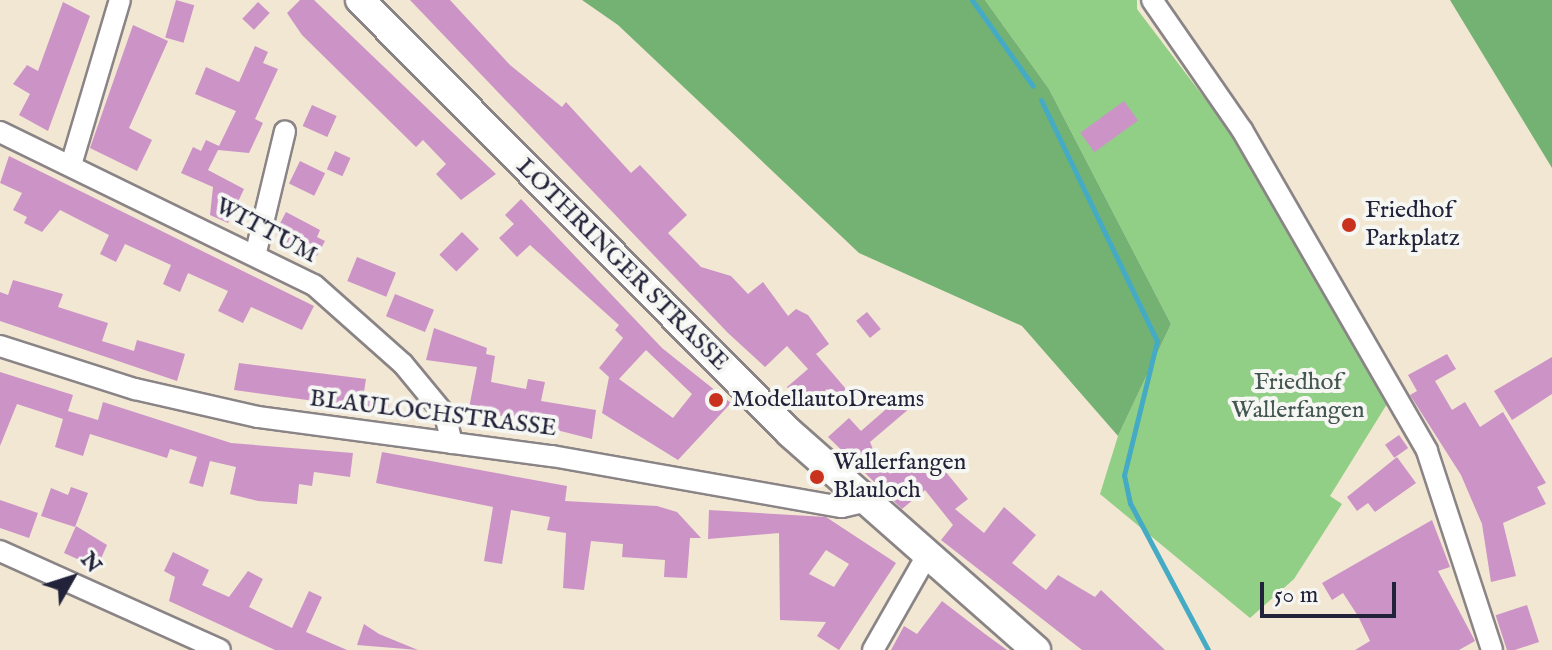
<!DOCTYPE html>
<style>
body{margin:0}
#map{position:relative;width:1552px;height:650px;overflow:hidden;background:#f2e7d2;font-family:"IM FELL English",serif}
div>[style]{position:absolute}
.green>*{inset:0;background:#91cf86}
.forest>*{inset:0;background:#74b273}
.stream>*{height:5px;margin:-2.5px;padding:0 2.5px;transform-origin:2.5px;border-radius:2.5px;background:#45abc4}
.building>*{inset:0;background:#cc93c7;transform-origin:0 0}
.roads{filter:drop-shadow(2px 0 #8a8486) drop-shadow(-2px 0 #8a8486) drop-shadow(0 2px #8a8486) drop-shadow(0 -2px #8a8486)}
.street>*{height:20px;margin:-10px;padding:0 10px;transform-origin:10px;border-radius:10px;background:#fff}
.secondary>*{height:28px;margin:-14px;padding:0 14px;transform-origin:14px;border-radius:14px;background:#fff}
.dots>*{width:22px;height:22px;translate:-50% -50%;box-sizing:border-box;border:4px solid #f6f6f2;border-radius:50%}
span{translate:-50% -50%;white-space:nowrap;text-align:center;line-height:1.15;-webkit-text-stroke:8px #f6f6f2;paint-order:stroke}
.poi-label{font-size:24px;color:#22223b}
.left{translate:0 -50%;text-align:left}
.street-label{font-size:24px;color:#22223b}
.park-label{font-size:24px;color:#435652}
.north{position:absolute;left:32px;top:538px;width:80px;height:80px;-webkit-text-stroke:6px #f6f6f2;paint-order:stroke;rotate:51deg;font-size:22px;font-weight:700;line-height:32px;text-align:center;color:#22223b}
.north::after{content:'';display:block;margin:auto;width:28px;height:36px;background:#22223b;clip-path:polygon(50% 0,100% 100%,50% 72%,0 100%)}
.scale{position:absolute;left:1260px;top:582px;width:136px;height:36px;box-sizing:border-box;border:4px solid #22223b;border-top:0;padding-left:10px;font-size:24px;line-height:28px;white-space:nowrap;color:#22223b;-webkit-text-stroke:6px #f6f6f2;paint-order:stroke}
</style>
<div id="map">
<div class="green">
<i style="clip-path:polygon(985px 0,1137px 0,1137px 9px,1234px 137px,1384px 394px,1387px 404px,1330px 496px,1342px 504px,1294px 579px,1250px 618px,1100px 494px,1118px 436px,1171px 324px,1049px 89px)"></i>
</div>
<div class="forest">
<i style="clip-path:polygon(582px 0,985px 0,1049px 89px,1171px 324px,1118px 436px,1022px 326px,859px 253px,618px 25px)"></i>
<i style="clip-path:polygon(1450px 0,1552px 0,1552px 168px)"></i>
</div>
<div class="stream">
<i style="left:972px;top:0;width:105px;rotate:54.7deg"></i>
<i style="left:1041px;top:100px;width:267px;rotate:64.3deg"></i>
<i style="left:1157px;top:341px;width:138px;rotate:103.8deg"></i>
<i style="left:1124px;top:475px;width:29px;rotate:78deg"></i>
<i style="left:1130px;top:503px;width:166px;rotate:62deg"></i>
</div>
<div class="building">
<i style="left:176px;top:0;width:19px;height:39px;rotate:16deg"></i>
<i style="clip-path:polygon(300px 0,314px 0,496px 174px,461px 200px,436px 174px,446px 164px,423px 140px,416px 147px,302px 35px,287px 13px)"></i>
<i style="clip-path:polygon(410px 0,450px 0,510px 65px,562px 107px,566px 102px,631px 173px,640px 165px,687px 215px,668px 233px,701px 267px,731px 276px,748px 294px,763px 282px,788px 316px,796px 309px,808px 315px,829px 344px,816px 354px,846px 389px,835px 399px,827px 389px,805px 409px,787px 387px,808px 369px,787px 346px,765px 367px,728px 333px)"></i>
<i style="clip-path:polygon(63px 2px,90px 16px,48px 131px,19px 115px,30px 94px,13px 84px,27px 65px,38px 71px)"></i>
<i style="left:258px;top:2px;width:16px;height:23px;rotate:43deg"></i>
<i style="clip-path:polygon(133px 25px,168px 41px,129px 128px,152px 140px,137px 171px,90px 148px)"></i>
<i style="clip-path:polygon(255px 46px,268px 52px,263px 63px,278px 69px,255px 119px,263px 123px,249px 153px,218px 150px,208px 170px,244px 189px,228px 223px,210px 215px,213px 187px,181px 173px,193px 147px,201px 151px,206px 140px,219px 146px,236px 111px,195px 94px,206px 67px,239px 82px)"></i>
<i style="left:1124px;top:101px;width:24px;height:54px;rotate:54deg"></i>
<i style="left:312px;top:105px;width:27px;height:23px;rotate:24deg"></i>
<i style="left:335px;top:151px;width:17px;height:20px;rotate:24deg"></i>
<i style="clip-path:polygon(9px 156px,314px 306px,302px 330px,251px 307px,243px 323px,218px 311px,228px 291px,188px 273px,180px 292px,163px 284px,171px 265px,125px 244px,116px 262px,100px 254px,109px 235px,60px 210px,42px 232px,24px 223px,27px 217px,13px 210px,22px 193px,0 183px)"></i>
<i style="left:300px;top:161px;width:28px;height:25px;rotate:26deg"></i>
<i style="clip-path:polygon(evenodd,521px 199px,662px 348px,731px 403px,678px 460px,602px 413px,609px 377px,599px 368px,623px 338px,615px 330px,619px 325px,530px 245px,517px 257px,499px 238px,514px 224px,505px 215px,521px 199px,646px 350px,692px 394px,673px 418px,619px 379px,646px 350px)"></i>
<i style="clip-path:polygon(286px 212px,320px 230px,317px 237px,325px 241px,317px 256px,294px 252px,275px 233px)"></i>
<i style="left:462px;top:232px;width:24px;height:32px;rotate:45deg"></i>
<i style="left:357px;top:257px;width:42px;height:26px;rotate:22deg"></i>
<i style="clip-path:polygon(13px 280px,63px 294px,58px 307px,108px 323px,102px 341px,134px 351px,137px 340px,185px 354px,177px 381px,0 321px,0 292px,8px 295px)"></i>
<i style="left:395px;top:294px;width:42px;height:24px;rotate:22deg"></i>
<i style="left:867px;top:312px;width:22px;height:14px;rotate:51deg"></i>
<i style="clip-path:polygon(434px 328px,487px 348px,486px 354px,495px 356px,491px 382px,526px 389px,528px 379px,545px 382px,541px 401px,596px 410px,592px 439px,469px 408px,477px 367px,426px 360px)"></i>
<i style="clip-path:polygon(1447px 354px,1456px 369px,1435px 381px,1452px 410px,1465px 402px,1480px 427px,1503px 412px,1546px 483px,1537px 487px,1546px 504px,1503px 523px,1516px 576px,1491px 582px,1482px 524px,1461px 475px,1410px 395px,1417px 391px,1408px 375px)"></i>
<i style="clip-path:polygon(1552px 357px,1552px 394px,1512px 420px,1494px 391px)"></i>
<i style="clip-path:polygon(239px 363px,366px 379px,364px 392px,390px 396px,388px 411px,234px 390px)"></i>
<i style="clip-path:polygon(0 372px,73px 395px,68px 411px,98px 420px,103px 402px,231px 443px,353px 453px,350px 477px,314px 472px,312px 486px,299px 484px,297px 504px,258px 501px,230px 494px,236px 467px,210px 461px,203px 487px,189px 483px,197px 457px,170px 449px,167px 458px,90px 434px,83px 456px,55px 447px,63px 419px,17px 404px,0 446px)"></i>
<i style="clip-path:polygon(900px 397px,910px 408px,870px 442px,881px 469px,889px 462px,898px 473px,916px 458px,935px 479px,945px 471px,968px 499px,955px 509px,984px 533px,1004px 507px,1036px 535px,1012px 563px,1046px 590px,1058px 575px,1095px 597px,1101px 590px,1165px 650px,1082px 650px,941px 540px,953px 525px,925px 490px,902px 509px,828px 437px,849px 418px,861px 431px)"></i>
<i style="left:1399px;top:435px;width:16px;height:17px;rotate:55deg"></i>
<i style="clip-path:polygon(382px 452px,567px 486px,565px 501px,657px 506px,677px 512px,701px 538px,690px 538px,687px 578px,664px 577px,665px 560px,622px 557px,623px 544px,591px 541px,584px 590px,563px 588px,566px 533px,547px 530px,550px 517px,511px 510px,502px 564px,484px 561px,493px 507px,376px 483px)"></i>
<i style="clip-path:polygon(1397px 457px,1416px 483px,1375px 512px,1368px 503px,1357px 511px,1347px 497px)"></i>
<i style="clip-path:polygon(71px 487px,88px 493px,75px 527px,41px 516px,51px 488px,68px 495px)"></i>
<i style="clip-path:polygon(0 500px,38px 513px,29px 538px,0 528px)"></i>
<i style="clip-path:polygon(evenodd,709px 510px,826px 517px,896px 563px,839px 650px,817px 636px,826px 622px,780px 620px,779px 533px,708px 539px,709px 510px,826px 550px,849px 564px,834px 587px,809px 574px,826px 550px)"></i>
<i style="clip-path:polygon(1432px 520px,1450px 567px,1438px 571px,1475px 641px,1459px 650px,1355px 650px,1370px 641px,1358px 616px,1343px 593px,1332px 600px,1322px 583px)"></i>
<i style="clip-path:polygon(76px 526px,107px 545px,97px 568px,64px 553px)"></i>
<i style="clip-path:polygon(173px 552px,209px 570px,202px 585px,229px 597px,248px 571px,263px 579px,249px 607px,292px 628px,309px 591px,322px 597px,306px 632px,347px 650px,275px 650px,169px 601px,175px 577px,164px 571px)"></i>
<i style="clip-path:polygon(942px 601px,985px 634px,1007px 650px,891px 650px,904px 626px,917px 634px)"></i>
<i style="left:1527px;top:605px;width:39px;height:33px;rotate:72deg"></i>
<i style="clip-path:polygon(364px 624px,379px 634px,418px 650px,357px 645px)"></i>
</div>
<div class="roads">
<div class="street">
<i style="left:1152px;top:0;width:158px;rotate:55.3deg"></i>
<i style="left:1242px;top:130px;width:370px;rotate:60deg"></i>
<i style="left:1427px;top:451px;width:209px;rotate:71.9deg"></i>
<i style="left:0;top:132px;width:349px;rotate:26deg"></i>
<i style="left:314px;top:285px;width:119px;rotate:41.6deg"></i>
<i style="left:403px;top:364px;width:66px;rotate:50.5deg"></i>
<i style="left:445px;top:415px;width:29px;rotate:76deg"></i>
<i style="left:71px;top:165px;width:172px;rotate:-73.5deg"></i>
<i style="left:256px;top:252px;width:124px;rotate:-76.5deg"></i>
<i style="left:0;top:346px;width:142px;rotate:17.7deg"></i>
<i style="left:135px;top:389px;width:126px;rotate:12.8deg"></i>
<i style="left:258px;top:417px;width:297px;rotate:7.6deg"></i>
<i style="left:552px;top:456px;width:294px;rotate:10deg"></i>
<i style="left:842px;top:507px;width:23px;rotate:-13deg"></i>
<i style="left:0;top:551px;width:241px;rotate:24.2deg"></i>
<i style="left:873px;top:650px;width:107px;rotate:-60.3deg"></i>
</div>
<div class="secondary">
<i style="left:360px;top:0;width:610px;rotate:45.2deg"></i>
<i style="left:790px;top:433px;width:328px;rotate:41.4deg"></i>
</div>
</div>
<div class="dots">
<i style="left:1349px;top:225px;background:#c8321e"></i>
<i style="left:716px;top:400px;background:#c8321e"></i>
<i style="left:817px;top:477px;background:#c8321e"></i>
</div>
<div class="poi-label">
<span class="left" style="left:1365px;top:225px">Friedhof<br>Parkplatz</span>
<span class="left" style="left:732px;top:400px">ModellautoDreams</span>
<span class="left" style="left:833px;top:477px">Wallerfangen<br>Blauloch</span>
</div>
<div class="street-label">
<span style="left:266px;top:231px;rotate:28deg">WITTUM</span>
<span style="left:622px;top:265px;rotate:45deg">LOTHRINGER STRASSE</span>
<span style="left:433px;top:414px;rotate:7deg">BLAULOCHSTRASSE</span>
</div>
<div class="park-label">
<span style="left:1298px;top:397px">Friedhof<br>Wallerfangen</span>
</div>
<div class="north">N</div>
<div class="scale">50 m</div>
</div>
